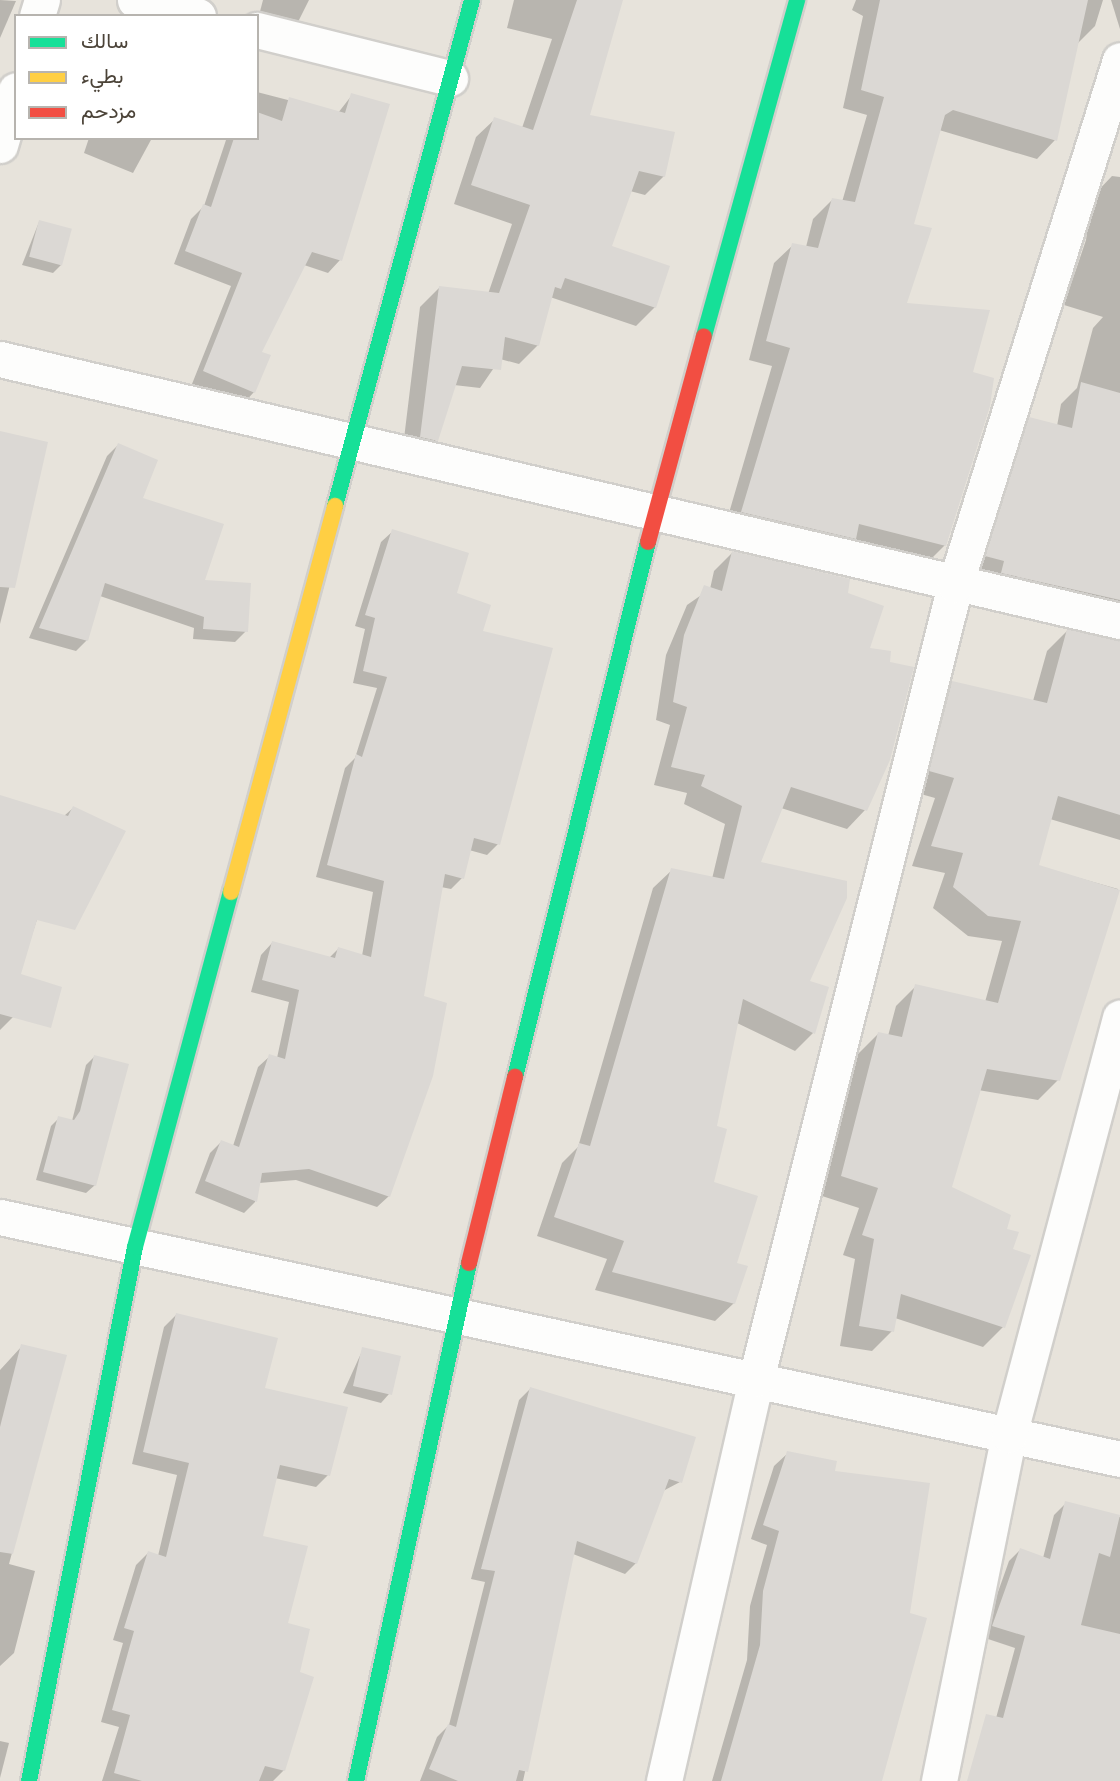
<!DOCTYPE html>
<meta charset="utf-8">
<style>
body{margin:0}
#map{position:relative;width:1120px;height:1781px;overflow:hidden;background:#f3f1ee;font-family:"Work Sans",Vazirmatn,sans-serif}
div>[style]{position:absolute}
.residential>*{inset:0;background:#e7e3db}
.shadow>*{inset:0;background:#0003}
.building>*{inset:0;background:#dbd8d4;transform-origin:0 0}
.roads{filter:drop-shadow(2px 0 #d1cfcb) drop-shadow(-2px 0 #d1cfcb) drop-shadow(0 2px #d1cfcb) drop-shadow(0 -2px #d1cfcb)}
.street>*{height:35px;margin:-17.5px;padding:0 17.5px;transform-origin:17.5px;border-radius:17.5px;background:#fdfdfc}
.fast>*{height:16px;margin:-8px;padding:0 8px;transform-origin:8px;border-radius:8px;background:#16e098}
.slow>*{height:16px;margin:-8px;padding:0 8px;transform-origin:8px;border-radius:8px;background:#ffcf43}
.jam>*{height:16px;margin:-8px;padding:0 8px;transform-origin:8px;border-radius:8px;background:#f24e42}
span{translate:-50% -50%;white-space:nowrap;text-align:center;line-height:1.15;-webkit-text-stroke:5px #fff;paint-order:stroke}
.legend{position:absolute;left:14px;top:14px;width:245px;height:126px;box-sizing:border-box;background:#fff;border:2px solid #b7b4af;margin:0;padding:9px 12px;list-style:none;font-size:21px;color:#4b4338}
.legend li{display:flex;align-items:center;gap:14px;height:35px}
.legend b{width:35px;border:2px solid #b7b4af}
</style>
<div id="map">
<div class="residential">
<i style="clip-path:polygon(evenodd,0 0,1120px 0,1120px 1781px,0 1781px,0 0,16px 16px,257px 16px,257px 138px,16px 138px,16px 16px)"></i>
</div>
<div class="shadow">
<i style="clip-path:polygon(0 0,16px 1px,0 38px)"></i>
<i style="clip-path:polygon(263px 0,309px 0,295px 28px,258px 19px)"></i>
<i style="clip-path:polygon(514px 0,620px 0,588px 117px,664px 176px,645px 195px,630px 191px,610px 247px,655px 307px,636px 326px,550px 297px,538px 345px,519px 364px,500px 359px,480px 388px,454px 385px,436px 440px,417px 459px,402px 455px,420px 307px,439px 288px,488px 294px,512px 224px,454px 204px,476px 137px,495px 119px,522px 128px,552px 39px,507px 28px)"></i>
<i style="clip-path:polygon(856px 0,1103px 0,1095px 26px,1076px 45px,1055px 140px,1037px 159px,939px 130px,912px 225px,905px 304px,971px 373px,945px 545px,926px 564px,724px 530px,772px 366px,749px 360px,774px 263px,793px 245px,806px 247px,813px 219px,832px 200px,842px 202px,867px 115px,843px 108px,863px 16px,852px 10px)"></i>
<i style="clip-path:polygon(1111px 0,1120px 0,1120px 29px)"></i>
<i style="clip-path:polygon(257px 92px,338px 113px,352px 95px,340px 260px,328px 273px,304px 265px,259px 353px,254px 392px,242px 405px,192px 384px,231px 286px,174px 264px,191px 219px,204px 206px,226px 140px,221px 138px,257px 138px)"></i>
<i style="clip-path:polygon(89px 138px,152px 138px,133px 173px,84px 153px)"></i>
<i style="clip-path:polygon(1112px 176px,1120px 177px,1120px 840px,1050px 819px,1037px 866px,1118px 889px,1058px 1080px,1038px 1100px,978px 1090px,950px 1188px,1004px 1230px,1011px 1250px,1003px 1327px,983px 1347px,895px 1318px,892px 1331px,872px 1351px,840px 1346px,855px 1259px,843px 1255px,859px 1208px,822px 1196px,858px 1054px,878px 1034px,888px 1036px,896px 1006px,916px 986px,985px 1002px,1002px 941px,968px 936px,933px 908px,945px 873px,912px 866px,935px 798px,910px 791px,932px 703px,952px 683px,1033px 701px,1047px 651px,1067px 631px,1120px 641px,1119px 635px,966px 576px,1009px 439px,1030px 419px,1057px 426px,1061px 404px,1077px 388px,1093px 328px,1103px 317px,1064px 305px,1086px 240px,1092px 197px)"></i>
<i style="clip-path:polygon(39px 222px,61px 265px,53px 273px,22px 265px)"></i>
<i style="clip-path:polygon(0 433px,46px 443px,0 624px)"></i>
<i style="clip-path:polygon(118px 445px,140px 499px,246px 631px,235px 642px,193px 639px,194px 628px,100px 596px,87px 640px,76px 651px,29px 638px,107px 456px)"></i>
<i style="clip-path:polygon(393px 531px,455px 594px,481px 632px,498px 844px,487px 855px,469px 850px,462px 878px,451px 889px,441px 887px,389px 1196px,377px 1207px,296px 1180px,259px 1183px,255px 1202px,244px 1213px,195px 1193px,210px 1153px,221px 1142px,233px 1146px,258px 1067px,270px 1056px,277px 1058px,289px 1002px,251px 992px,261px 955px,272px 943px,329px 958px,338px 949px,362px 956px,373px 892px,316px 877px,345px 768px,355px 758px,377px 688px,353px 683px,365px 629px,355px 626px,381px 542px)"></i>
<i style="clip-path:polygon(732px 553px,846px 594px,867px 649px,865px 810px,847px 829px,781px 808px,758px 863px,807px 982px,813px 1033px,795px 1051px,737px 1023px,715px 1127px,712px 1183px,735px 1264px,734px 1303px,715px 1321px,595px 1290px,607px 1259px,537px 1236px,562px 1163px,578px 1147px,653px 888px,672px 870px,712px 879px,725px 824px,684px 804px,687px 793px,654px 785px,670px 725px,656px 720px,666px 655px,687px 605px,710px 589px,714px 571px)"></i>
<i style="clip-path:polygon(0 797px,64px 816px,73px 808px,19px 975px,13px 1017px,0 1030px)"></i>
<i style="clip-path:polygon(94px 1057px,95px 1185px,86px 1193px,36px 1180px,51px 1126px,59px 1118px,72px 1121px,86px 1065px)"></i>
<i style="clip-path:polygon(176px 1315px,263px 1389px,328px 1475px,316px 1487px,275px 1478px,261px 1537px,298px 1674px,284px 1770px,273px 1781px,102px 1781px,119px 1727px,101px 1722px,123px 1643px,113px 1640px,136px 1565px,148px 1553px,158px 1556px,177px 1475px,132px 1464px,164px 1327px)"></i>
<i style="clip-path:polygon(22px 1346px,65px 1356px,9px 1564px,35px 1571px,14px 1653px,0 1666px,0 1370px)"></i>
<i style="clip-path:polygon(363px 1349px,389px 1394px,381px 1403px,343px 1393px)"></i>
<i style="clip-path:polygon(530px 1389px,680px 1482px,663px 1491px,636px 1563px,625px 1574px,573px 1554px,523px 1781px,420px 1781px,437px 1737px,449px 1725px,485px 1582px,471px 1579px,519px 1400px)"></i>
<i style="clip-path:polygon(788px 1453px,833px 1472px,864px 1781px,712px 1781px,747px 1660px,750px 1606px,767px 1545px,751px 1539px,774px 1466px)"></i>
<i style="clip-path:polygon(1066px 1503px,1120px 1517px,1120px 1781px,979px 1781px,1015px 1648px,982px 1637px,1009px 1561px,1020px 1550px,1043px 1558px,1054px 1515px)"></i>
<i style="clip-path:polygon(0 1741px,9px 1743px,0 1778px)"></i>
</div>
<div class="building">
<i style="clip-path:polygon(577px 0,623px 0,590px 115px,675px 132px,665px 177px,639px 171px,612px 246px,670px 266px,656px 308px,565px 278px,561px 289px,555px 287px,539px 346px,505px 337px,501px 370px,462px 366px,438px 441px,420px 437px,439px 286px,499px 293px,530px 205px,471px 185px,494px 117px,533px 130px)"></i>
<i style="clip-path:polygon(880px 0,1088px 0,1057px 141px,953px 110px,945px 115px,914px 224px,932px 228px,907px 303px,990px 310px,973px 372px,994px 378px,990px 406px,946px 546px,859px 524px,856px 539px,741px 512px,790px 348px,766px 341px,792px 243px,818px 248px,832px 198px,855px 202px,884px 97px,861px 90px)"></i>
<i style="clip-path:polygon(351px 93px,390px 104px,342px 261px,312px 252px,262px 352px,271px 355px,255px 393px,203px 371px,242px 273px,185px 251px,203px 204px,211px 207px,234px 138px,257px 138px,257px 112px,282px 121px,289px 97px,345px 113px)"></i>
<i style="left:39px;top:220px;width:34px;height:38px;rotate:15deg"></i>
<i style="clip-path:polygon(1081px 382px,1120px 393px,1120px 600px,1001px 573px,1004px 561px,985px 556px,1029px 417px,1072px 428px)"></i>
<i style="clip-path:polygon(0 431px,48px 442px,15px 588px,0 587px)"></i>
<i style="clip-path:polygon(118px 443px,158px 460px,143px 498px,224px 524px,205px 580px,251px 583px,248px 632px,203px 629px,204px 617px,105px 583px,88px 641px,39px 628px)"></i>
<i style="clip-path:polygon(392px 529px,469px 553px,457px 593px,491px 605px,483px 631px,553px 648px,500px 845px,474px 838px,464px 879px,445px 874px,424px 996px,447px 1003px,433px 1076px,390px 1197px,309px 1169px,262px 1173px,257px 1202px,205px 1181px,221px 1140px,239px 1147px,269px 1054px,285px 1059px,299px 990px,262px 980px,272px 941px,335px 958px,338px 947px,371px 957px,384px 881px,327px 865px,356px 754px,362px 757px,387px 677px,363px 671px,375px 618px,365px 615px)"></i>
<i style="clip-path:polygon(732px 551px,850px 579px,848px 593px,884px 606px,870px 648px,891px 651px,890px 662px,914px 667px,890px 760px,867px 811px,791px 787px,761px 862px,847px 881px,847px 898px,810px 981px,829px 987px,815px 1034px,743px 999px,717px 1126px,727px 1129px,714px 1182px,758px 1196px,737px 1263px,748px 1266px,735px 1304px,612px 1272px,624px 1241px,554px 1217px,579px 1143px,590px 1146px,671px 868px,724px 879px,742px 806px,701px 786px,705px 775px,671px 767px,687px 707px,673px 702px,684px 635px,704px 585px,722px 591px)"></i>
<i style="clip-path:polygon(1067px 629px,1120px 641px,1120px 815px,1058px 796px,1039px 865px,1120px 890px,1060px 1081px,987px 1069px,952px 1187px,1011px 1215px,1007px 1229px,1019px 1232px,1013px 1249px,1031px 1255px,1005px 1328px,901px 1294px,894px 1332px,859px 1326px,874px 1239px,862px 1235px,878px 1188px,841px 1176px,878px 1032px,902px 1037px,915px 984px,998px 1003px,1021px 921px,988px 916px,953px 887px,963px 853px,931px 846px,954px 778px,929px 771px,952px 681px,1047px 703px)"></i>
<i style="clip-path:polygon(0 795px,68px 816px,73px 806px,126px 831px,75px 930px,37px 920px,21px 974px,62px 987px,51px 1028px,0 1014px)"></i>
<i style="clip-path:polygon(94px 1055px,129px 1064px,96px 1186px,43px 1172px,58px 1116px,74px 1120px,80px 1111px)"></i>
<i style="clip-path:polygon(176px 1313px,278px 1338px,265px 1388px,348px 1407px,330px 1476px,280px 1465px,263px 1536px,308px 1546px,288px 1623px,310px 1629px,300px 1672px,314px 1677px,285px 1771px,265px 1766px,259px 1781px,142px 1781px,114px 1773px,130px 1715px,112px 1710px,134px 1631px,124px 1628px,148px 1551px,166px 1557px,189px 1463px,143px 1452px)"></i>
<i style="clip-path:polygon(21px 1344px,67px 1355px,13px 1554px,0 1552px,0 1427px)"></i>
<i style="left:362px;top:1347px;width:40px;height:40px;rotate:13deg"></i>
<i style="clip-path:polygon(530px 1387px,696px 1437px,682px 1483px,669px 1479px,637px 1564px,577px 1541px,528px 1772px,519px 1770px,516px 1781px,458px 1781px,429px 1769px,448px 1724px,456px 1727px,495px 1571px,481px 1569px)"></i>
<i style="clip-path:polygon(787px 1451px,837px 1461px,835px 1471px,930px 1483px,910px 1613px,927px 1618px,882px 1781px,721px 1781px,760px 1645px,763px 1591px,779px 1531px,763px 1525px)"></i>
<i style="clip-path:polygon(1065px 1501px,1120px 1515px,1110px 1557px,1099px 1553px,1081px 1625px,1120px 1634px,1120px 1781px,967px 1781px,986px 1714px,1003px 1718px,1025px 1636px,992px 1626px,1020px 1548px,1050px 1559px)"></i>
</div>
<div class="roads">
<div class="street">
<i style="left:135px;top:0;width:65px;rotate:14.3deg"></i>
<i style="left:37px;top:16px;width:17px;rotate:-73deg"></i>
<i style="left:257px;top:30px;width:199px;rotate:14deg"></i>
<i style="left:0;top:145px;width:57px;rotate:-73.8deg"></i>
<i style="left:0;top:359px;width:1150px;rotate:13.17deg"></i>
<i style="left:0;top:1217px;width:1146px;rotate:12.19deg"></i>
<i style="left:664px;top:1781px;width:412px;rotate:-77.1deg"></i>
<i style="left:756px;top:1379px;width:819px;rotate:-75.93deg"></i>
<i style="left:955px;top:585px;width:550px;rotate:-72.55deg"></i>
<i style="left:939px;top:1781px;width:353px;rotate:-78.6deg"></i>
<i style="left:1009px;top:1435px;width:432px;rotate:-75.1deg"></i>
</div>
<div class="fast">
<i style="left:704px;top:336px;width:349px;rotate:-74.5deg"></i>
<i style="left:335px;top:506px;width:524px;rotate:-74.85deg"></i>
<i style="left:515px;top:1077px;width:551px;rotate:-76.04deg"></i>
<i style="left:29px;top:1781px;width:544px;rotate:-78.77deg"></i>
<i style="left:135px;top:1247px;width:368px;rotate:-74.9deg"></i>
<i style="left:356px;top:1781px;width:530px;rotate:-77.69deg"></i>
</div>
<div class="slow">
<i style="left:231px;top:892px;width:400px;rotate:-74.9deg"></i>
</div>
<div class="jam">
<i style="left:648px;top:542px;width:213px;rotate:-74.8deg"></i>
<i style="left:469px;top:1263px;width:192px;rotate:-76.1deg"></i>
</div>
</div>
<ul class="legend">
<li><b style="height:9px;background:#16e098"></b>سالك</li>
<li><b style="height:9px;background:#ffcf43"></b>بطيء</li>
<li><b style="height:9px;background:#f24e42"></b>مزدحم</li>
</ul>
</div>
